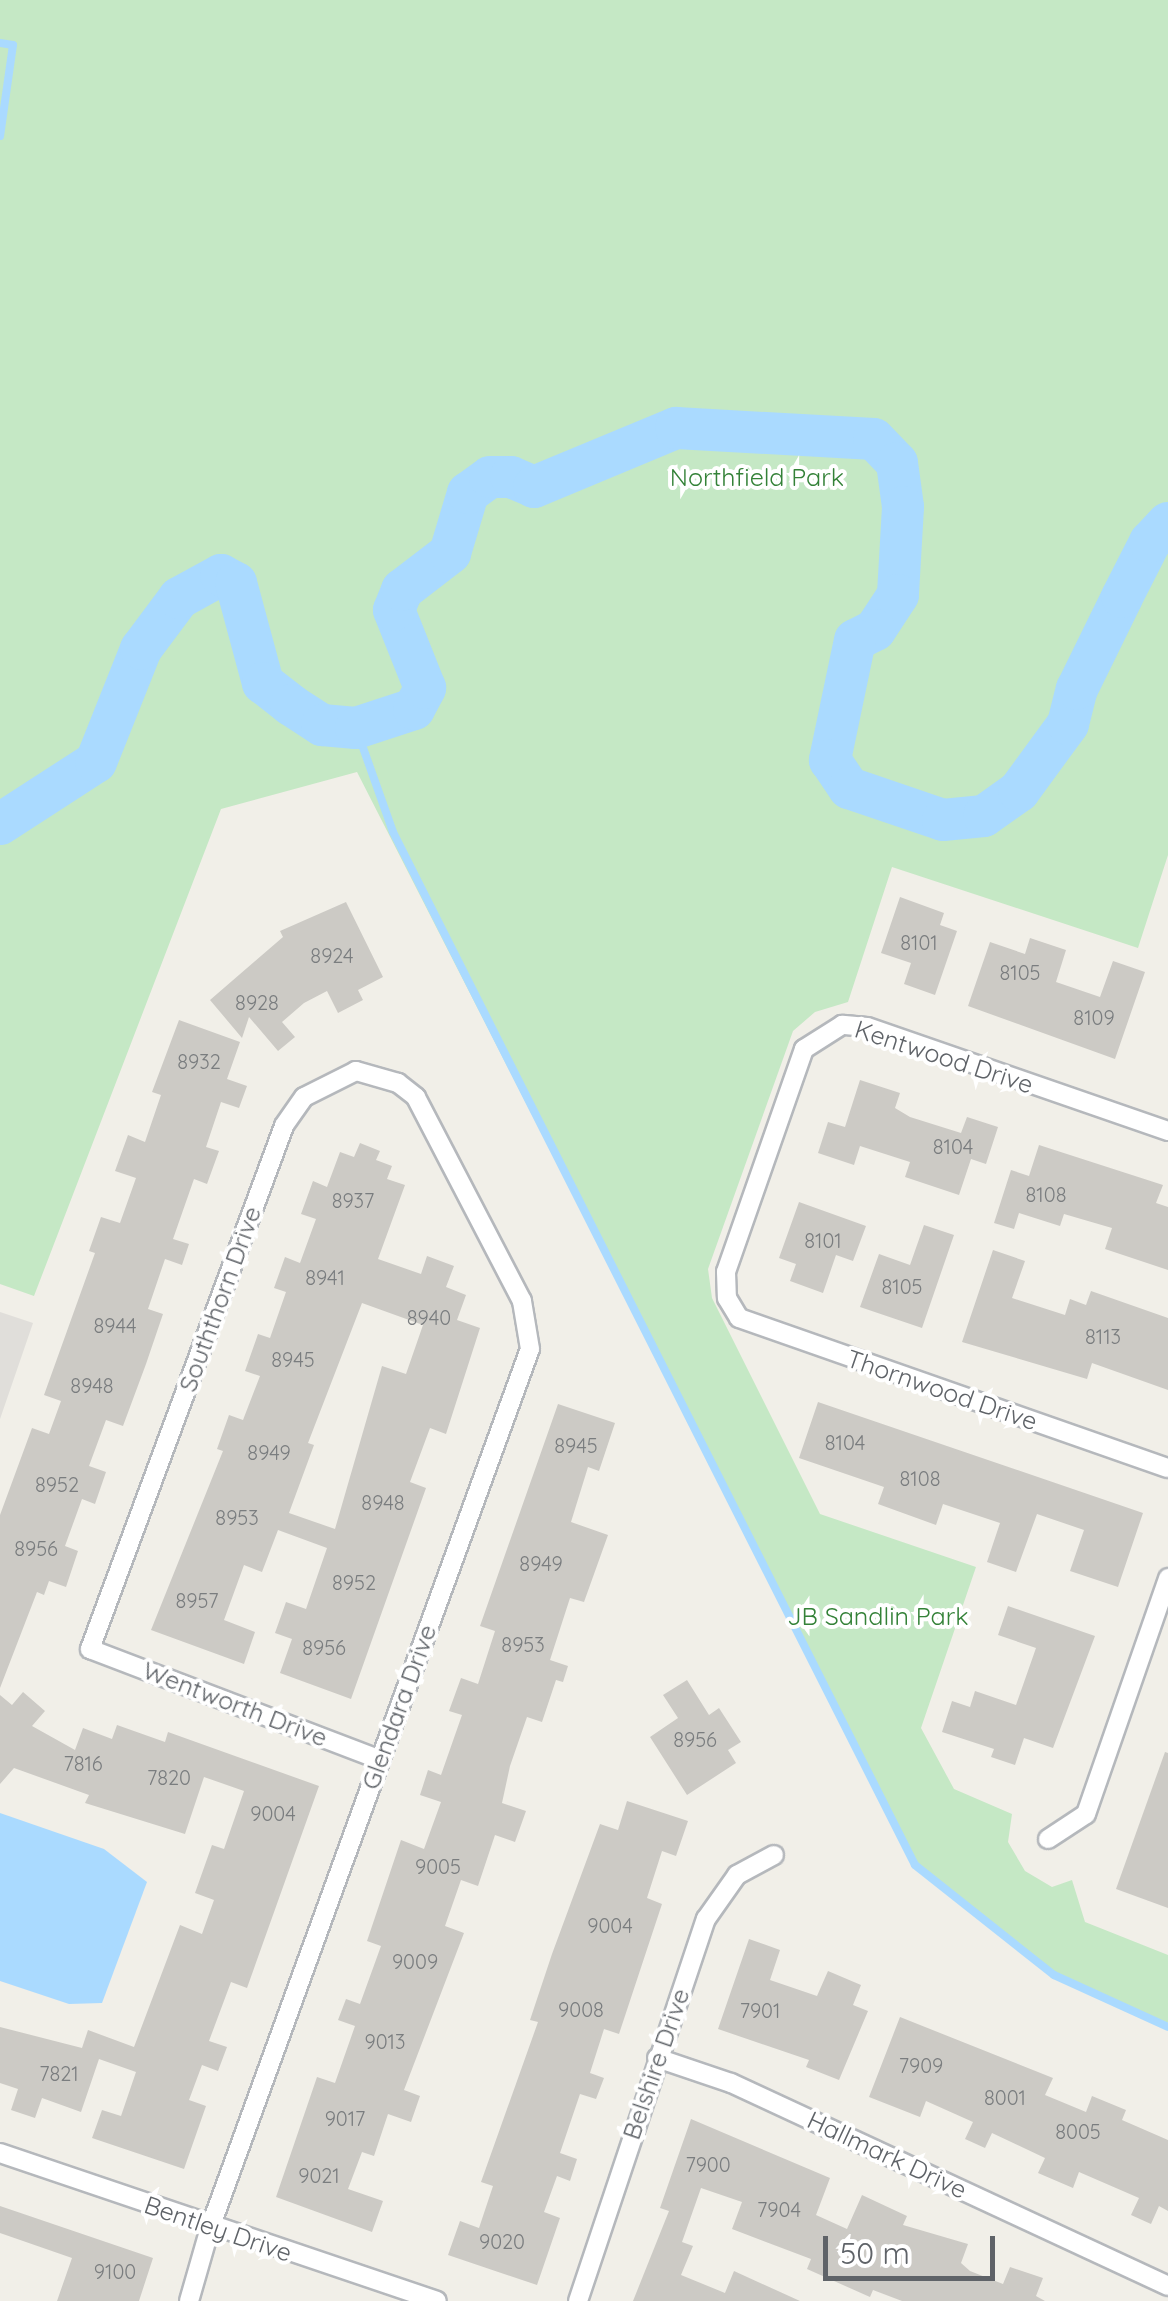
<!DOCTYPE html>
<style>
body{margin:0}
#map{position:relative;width:1168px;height:2301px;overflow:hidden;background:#f1efe8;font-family:Quicksand,sans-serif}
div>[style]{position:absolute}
.industrial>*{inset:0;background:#e0deda}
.green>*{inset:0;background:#c5e8c5}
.water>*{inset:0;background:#aadaff}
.stream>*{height:8px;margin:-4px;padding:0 4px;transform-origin:4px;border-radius:4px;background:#aadaff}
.river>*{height:42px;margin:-21px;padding:0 21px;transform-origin:21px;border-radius:21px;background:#aadaff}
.building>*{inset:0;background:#cccac5}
.roads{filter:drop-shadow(2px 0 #b5b8bc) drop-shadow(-2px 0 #b5b8bc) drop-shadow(0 2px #b5b8bc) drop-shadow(0 -2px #b5b8bc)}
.minor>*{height:18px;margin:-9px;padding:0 9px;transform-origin:9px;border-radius:9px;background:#fff}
span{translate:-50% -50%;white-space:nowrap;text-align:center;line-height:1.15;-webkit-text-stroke:8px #fff;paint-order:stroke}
.number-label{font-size:20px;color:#7a7d7f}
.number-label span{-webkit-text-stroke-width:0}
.park-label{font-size:25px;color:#348238}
.street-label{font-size:25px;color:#5f6368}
.scale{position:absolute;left:823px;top:2236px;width:172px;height:45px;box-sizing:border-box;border:5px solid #5f6368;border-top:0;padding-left:12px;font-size:30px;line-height:35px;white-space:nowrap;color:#5f6368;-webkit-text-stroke:8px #fff;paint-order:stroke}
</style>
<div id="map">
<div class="industrial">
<i style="clip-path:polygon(0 1312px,33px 1323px,0 1419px)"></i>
</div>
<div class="green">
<i style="clip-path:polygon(0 0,1168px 0,1168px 855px,1138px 948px,892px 867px,848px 1002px,815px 1012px,793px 1031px,708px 1269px,712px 1298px,820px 1514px,976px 1567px,921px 1728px,954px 1789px,1012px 1814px,1008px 1842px,1025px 1871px,1052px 1887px,1072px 1880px,1085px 1922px,1168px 1955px,1168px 2023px,1054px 1975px,915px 1865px,357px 772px,221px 809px,34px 1296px,0 1284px)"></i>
</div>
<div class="water">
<i style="clip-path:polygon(0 1813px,104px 1849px,147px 1882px,102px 2003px,69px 2004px,0 1981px)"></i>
</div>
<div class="stream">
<i style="left:0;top:43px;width:13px;rotate:9deg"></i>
<i style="left:13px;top:45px;width:92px;rotate:98.1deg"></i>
<i style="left:356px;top:728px;width:110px;rotate:70.4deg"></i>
<i style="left:393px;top:832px;width:1157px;rotate:63.19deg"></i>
<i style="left:915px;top:1865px;width:177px;rotate:38.4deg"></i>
<i style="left:1054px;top:1975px;width:125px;rotate:24.5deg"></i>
</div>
<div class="river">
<i style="left:0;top:824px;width:114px;rotate:-32.9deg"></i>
<i style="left:96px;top:762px;width:122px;rotate:-68.3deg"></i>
<i style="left:141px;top:649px;width:64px;rotate:-53.3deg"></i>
<i style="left:179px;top:598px;width:48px;rotate:-28.7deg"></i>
<i style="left:221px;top:575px;width:17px;rotate:28deg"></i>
<i style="left:236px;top:583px;width:104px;rotate:74.9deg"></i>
<i style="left:263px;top:683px;width:36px;rotate:38deg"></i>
<i style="left:291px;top:705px;width:37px;rotate:33deg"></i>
<i style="left:322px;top:725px;width:34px;rotate:5deg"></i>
<i style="left:356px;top:728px;width:61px;rotate:-18.1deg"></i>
<i style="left:414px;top:709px;width:24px;rotate:-62deg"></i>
<i style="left:425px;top:688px;width:84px;rotate:-111.7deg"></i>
<i style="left:394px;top:610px;width:22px;rotate:-68deg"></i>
<i style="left:402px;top:590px;width:61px;rotate:-37.6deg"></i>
<i style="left:450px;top:553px;width:63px;rotate:-73.3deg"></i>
<i style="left:468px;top:493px;width:27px;rotate:-36deg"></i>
<i style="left:490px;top:477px;width:21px"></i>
<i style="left:511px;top:477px;width:25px;rotate:23deg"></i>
<i style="left:534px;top:487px;width:154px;rotate:-22.6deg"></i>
<i style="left:676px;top:428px;width:198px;rotate:3.2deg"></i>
<i style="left:874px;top:439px;width:33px;rotate:46deg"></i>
<i style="left:897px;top:463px;width:44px;rotate:82.2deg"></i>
<i style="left:903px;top:507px;width:88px;rotate:93.3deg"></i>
<i style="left:898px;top:595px;width:42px;rotate:123.3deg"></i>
<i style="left:875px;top:630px;width:22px;rotate:153deg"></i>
<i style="left:855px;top:640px;width:123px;rotate:101.8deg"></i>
<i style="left:830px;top:760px;width:34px;rotate:56deg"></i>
<i style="left:849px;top:788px;width:99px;rotate:18.8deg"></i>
<i style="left:943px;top:820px;width:41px;rotate:-5.6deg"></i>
<i style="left:984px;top:816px;width:43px;rotate:-35.5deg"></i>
<i style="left:1019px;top:791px;width:83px;rotate:-53.8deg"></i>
<i style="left:1068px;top:724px;width:36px;rotate:-76deg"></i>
<i style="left:1077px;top:689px;width:102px;rotate:-63.9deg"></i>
<i style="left:1122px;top:597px;width:62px;rotate:-63deg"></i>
<i style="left:1150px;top:542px;width:26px;rotate:-47deg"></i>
</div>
<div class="building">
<i style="clip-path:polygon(900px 897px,944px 913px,940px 925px,957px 931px,935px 995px,904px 984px,911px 963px,881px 953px)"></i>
<i style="clip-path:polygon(346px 902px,383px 977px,358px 990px,363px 1000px,338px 1013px,327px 991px,304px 1003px,282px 1022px,295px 1037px,278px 1051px,249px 1017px,242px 1038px,210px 1000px,283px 937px,280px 931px)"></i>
<i style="clip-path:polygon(1030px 938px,1066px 950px,1056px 982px,1100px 997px,1113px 961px,1145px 972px,1115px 1059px,968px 1006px,990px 942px,1025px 954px)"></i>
<i style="clip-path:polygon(179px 1020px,240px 1042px,227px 1079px,247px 1086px,239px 1108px,221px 1102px,206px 1147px,219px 1151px,207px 1184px,194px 1179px,173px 1239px,189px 1244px,182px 1265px,165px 1259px,148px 1309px,163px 1314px,146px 1364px,123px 1426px,106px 1420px,89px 1466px,106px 1472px,95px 1504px,82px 1499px,65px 1546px,78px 1551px,66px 1587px,49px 1581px,44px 1595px,37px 1592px,0 1688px,0 1515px,32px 1428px,49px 1434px,61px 1401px,44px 1395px,95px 1253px,89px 1251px,101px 1217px,120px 1223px,136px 1178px,115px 1171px,128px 1135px,145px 1142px,161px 1095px,152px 1092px)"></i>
<i style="clip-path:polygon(860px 1080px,900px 1093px,895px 1108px,910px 1117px,961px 1133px,967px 1117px,998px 1127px,986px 1164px,971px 1159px,959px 1195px,905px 1177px,910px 1162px,860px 1146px,854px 1165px,818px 1153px,828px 1122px,845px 1127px)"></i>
<i style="clip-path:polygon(evenodd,360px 1143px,380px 1151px,376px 1160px,392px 1166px,387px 1179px,405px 1185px,378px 1259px,421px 1274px,427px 1256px,454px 1266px,446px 1287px,466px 1295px,457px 1320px,480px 1328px,446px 1434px,430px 1428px,410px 1482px,426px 1488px,351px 1699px,280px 1673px,292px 1639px,275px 1633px,286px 1602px,306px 1609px,327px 1548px,278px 1530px,262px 1572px,244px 1565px,224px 1620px,255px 1632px,244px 1664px,151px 1630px,223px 1451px,217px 1449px,229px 1415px,243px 1420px,260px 1376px,245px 1371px,258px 1334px,270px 1338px,286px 1292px,274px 1288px,285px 1257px,300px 1263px,316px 1219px,301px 1214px,313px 1181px,327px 1187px,340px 1152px,354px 1157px,360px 1143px,362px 1303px,423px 1325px,406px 1374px,382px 1366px,335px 1529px,289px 1513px,314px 1445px,308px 1443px,362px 1303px)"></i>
<i style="clip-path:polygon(1039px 1145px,1163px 1185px,1156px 1203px,1168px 1207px,1168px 1270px,1105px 1249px,1112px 1228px,1064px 1214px,1060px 1226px,1019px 1213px,1014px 1229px,994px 1223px,1011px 1170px,1029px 1176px)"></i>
<i style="clip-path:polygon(799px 1202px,866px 1226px,853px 1261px,836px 1255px,823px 1293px,790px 1281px,796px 1264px,779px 1258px)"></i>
<i style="clip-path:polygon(924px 1225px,954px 1235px,922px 1328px,860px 1307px,879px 1254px,910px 1265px)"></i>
<i style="clip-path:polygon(993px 1250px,1025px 1261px,1012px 1298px,1065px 1315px,1070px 1299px,1086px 1305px,1091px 1291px,1168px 1318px,1168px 1390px,1092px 1363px,1087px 1379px,962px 1342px)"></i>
<i style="clip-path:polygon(818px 1402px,1143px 1513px,1118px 1587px,1070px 1571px,1084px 1530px,1037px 1514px,1016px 1572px,987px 1562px,1000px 1523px,943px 1504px,936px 1525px,878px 1504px,884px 1487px,799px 1458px)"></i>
<i style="clip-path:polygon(558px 1404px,615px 1423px,599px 1471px,588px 1467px,571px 1522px,608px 1535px,584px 1602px,570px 1598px,550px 1660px,568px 1666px,563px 1682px,556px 1680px,542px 1722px,527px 1717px,510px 1766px,502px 1803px,526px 1811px,515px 1842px,495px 1835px,478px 1886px,461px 1880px,445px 1926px,464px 1933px,404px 2090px,420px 2096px,411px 2122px,388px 2114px,374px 2156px,362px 2152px,348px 2189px,383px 2201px,372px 2232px,276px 2197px,317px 2077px,335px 2083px,355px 2026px,338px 2020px,346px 1999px,360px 2004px,381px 1946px,367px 1941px,401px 1840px,424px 1849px,441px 1802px,420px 1795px,428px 1770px,441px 1775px,462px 1715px,449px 1711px,461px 1678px,478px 1684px,495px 1631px,480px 1626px)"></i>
<i style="clip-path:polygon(1008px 1606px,1095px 1636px,1053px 1748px,1024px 1738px,1015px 1765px,991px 1757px,994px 1749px,942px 1732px,952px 1701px,970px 1707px,975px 1691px,1016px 1705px,1036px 1648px,998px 1635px)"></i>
<i style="clip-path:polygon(687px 1680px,709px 1715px,719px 1708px,741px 1742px,728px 1750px,736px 1763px,687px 1795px,650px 1737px,678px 1718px,663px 1695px)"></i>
<i style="clip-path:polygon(23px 1692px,45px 1711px,32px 1726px,75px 1750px,83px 1728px,112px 1739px,117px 1725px,165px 1742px,168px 1732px,319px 1786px,247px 1988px,231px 1982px,209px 2041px,227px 2047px,218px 2071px,202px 2065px,189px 2100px,206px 2106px,184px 2169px,92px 2138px,102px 2110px,121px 2116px,136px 2072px,99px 2059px,81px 2112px,42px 2098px,35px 2118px,11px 2110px,18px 2089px,0 2083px,0 2027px,82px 2048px,88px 2030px,134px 2047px,180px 1925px,202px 1934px,214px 1900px,195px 1893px,212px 1845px,224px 1849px,244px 1791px,204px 1777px,185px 1834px,85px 1803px,89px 1795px,14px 1768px,0 1784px,0 1695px,12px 1705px)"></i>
<i style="clip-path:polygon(1165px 1752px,1168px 1753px,1168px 1908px,1116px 1889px)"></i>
<i style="clip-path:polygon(627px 1801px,688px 1821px,676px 1856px,662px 1851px,647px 1898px,662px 1904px,619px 2034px,604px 2029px,590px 2073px,604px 2078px,596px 2099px,580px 2094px,560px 2153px,577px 2159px,570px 2181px,557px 2176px,544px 2212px,560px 2218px,537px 2285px,448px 2255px,460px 2221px,479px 2228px,493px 2186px,481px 2182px,538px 2022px,530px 2020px,552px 1954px,600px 1824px,618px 1830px)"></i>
<i style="clip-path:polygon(749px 1939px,780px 1950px,770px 1980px,817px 1996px,828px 1971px,861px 1985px,853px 2005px,868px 2011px,839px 2080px,806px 2067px,809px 2060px,718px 2029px)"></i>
<i style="clip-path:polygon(900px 2017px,1053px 2078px,1045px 2095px,1086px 2112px,1092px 2096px,1126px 2110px,1122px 2120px,1168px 2140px,1168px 2211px,1159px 2206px,1151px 2224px,1131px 2215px,1139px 2198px,1079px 2172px,1073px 2188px,1038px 2173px,1045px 2158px,992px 2133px,985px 2148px,965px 2139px,973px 2122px,926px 2101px,920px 2117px,869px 2097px)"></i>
<i style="clip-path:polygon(691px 2119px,830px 2178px,816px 2215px,847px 2229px,862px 2195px,907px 2216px,903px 2225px,968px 2244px,961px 2263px,970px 2271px,1003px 2284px,1010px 2267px,1043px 2278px,1036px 2296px,1045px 2301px,902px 2301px,873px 2290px,870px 2297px,807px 2269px,811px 2259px,732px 2229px,742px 2202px,701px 2188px,682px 2242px,693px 2246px,681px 2275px,725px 2293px,734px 2271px,800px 2301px,633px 2301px,669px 2211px,660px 2208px)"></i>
<i style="clip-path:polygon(0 2206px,153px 2258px,139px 2301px,57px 2301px,72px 2258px,0 2233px)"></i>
</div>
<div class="roads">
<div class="minor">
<i style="left:1168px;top:1131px;width:318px;rotate:-160.9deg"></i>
<i style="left:867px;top:1027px;width:25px;rotate:-175deg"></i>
<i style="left:842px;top:1025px;width:45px;rotate:147.7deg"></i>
<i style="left:804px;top:1049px;width:236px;rotate:109.3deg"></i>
<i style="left:726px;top:1272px;width:26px;rotate:88deg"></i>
<i style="left:727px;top:1298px;width:23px;rotate:59deg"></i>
<i style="left:739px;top:1318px;width:454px;rotate:19.3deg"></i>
<i style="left:1048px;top:1839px;width:45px;rotate:-33.3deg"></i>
<i style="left:1086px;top:1814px;width:250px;rotate:-70.8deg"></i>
<i style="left:657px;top:2058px;width:78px;rotate:18.7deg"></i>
<i style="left:731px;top:2083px;width:482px;rotate:24.9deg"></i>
<i style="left:0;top:2153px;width:461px;rotate:18.7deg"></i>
<i style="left:189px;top:2301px;width:76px;rotate:-74deg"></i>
<i style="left:210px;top:2228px;width:935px;rotate:-70deg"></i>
<i style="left:530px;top:1349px;width:49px;rotate:-99.5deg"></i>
<i style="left:522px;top:1301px;width:230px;rotate:-117.5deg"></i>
<i style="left:416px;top:1097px;width:23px;rotate:-142deg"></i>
<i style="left:398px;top:1083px;width:44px;rotate:-164.1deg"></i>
<i style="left:356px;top:1071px;width:58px;rotate:153.4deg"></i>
<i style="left:304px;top:1097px;width:35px;rotate:125deg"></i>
<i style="left:284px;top:1126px;width:558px;rotate:110.35deg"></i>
<i style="left:90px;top:1649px;width:311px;rotate:20.9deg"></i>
<i style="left:578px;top:2301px;width:403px;rotate:-71.5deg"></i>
<i style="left:706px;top:1919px;width:54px;rotate:-54.8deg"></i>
<i style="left:737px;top:1875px;width:42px;rotate:-28.4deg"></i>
</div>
</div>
<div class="number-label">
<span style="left:919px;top:942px">8101</span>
<span style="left:332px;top:955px">8924</span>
<span style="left:1020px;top:972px">8105</span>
<span style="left:257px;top:1002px">8928</span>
<span style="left:1094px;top:1017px">8109</span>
<span style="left:199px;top:1061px">8932</span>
<span style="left:953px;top:1146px">8104</span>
<span style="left:1046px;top:1194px">8108</span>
<span style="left:353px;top:1200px">8937</span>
<span style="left:823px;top:1240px">8101</span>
<span style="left:325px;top:1277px">8941</span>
<span style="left:902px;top:1286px">8105</span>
<span style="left:429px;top:1317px">8940</span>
<span style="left:115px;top:1325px">8944</span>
<span style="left:1103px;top:1336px">8113</span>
<span style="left:293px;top:1359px">8945</span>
<span style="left:92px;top:1385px">8948</span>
<span style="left:845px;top:1442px">8104</span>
<span style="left:576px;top:1445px">8945</span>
<span style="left:269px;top:1452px">8949</span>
<span style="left:920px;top:1478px">8108</span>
<span style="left:57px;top:1484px">8952</span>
<span style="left:383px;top:1502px">8948</span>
<span style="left:237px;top:1517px">8953</span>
<span style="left:36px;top:1548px">8956</span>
<span style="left:541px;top:1563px">8949</span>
<span style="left:354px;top:1582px">8952</span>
<span style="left:197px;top:1600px">8957</span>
<span style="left:523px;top:1644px">8953</span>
<span style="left:324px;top:1647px">8956</span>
<span style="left:695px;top:1739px">8956</span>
<span style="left:83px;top:1763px">7816</span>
<span style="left:169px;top:1777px">7820</span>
<span style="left:273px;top:1813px">9004</span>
<span style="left:438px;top:1866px">9005</span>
<span style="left:610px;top:1925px">9004</span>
<span style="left:415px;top:1961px">9009</span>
<span style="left:581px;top:2009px">9008</span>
<span style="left:760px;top:2010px">7901</span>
<span style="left:385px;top:2041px">9013</span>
<span style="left:921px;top:2065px">7909</span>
<span style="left:59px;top:2073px">7821</span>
<span style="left:1005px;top:2097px">8001</span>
<span style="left:345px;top:2118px">9017</span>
<span style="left:1078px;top:2131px">8005</span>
<span style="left:708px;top:2164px">7900</span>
<span style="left:319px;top:2175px">9021</span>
<span style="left:779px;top:2209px">7904</span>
<span style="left:502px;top:2241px">9020</span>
<span style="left:115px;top:2271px">9100</span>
</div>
<div class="park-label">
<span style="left:757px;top:477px">Northfield Park</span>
<span style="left:878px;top:1616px">JB Sandlin Park</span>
</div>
<div class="street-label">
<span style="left:944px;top:1057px;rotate:18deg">Kentwood Drive</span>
<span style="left:220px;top:1299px;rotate:-70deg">Souththorn Drive</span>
<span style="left:942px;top:1390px;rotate:19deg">Thornwood Drive</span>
<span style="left:235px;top:1704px;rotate:21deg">Wentworth Drive</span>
<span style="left:399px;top:1707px;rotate:-70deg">Glendara Drive</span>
<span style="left:656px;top:2064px;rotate:-71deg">Belshire Drive</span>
<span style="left:887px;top:2155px;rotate:25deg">Hallmark Drive</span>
<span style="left:218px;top:2229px;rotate:19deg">Bentley Drive</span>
</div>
<div class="scale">50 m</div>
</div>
